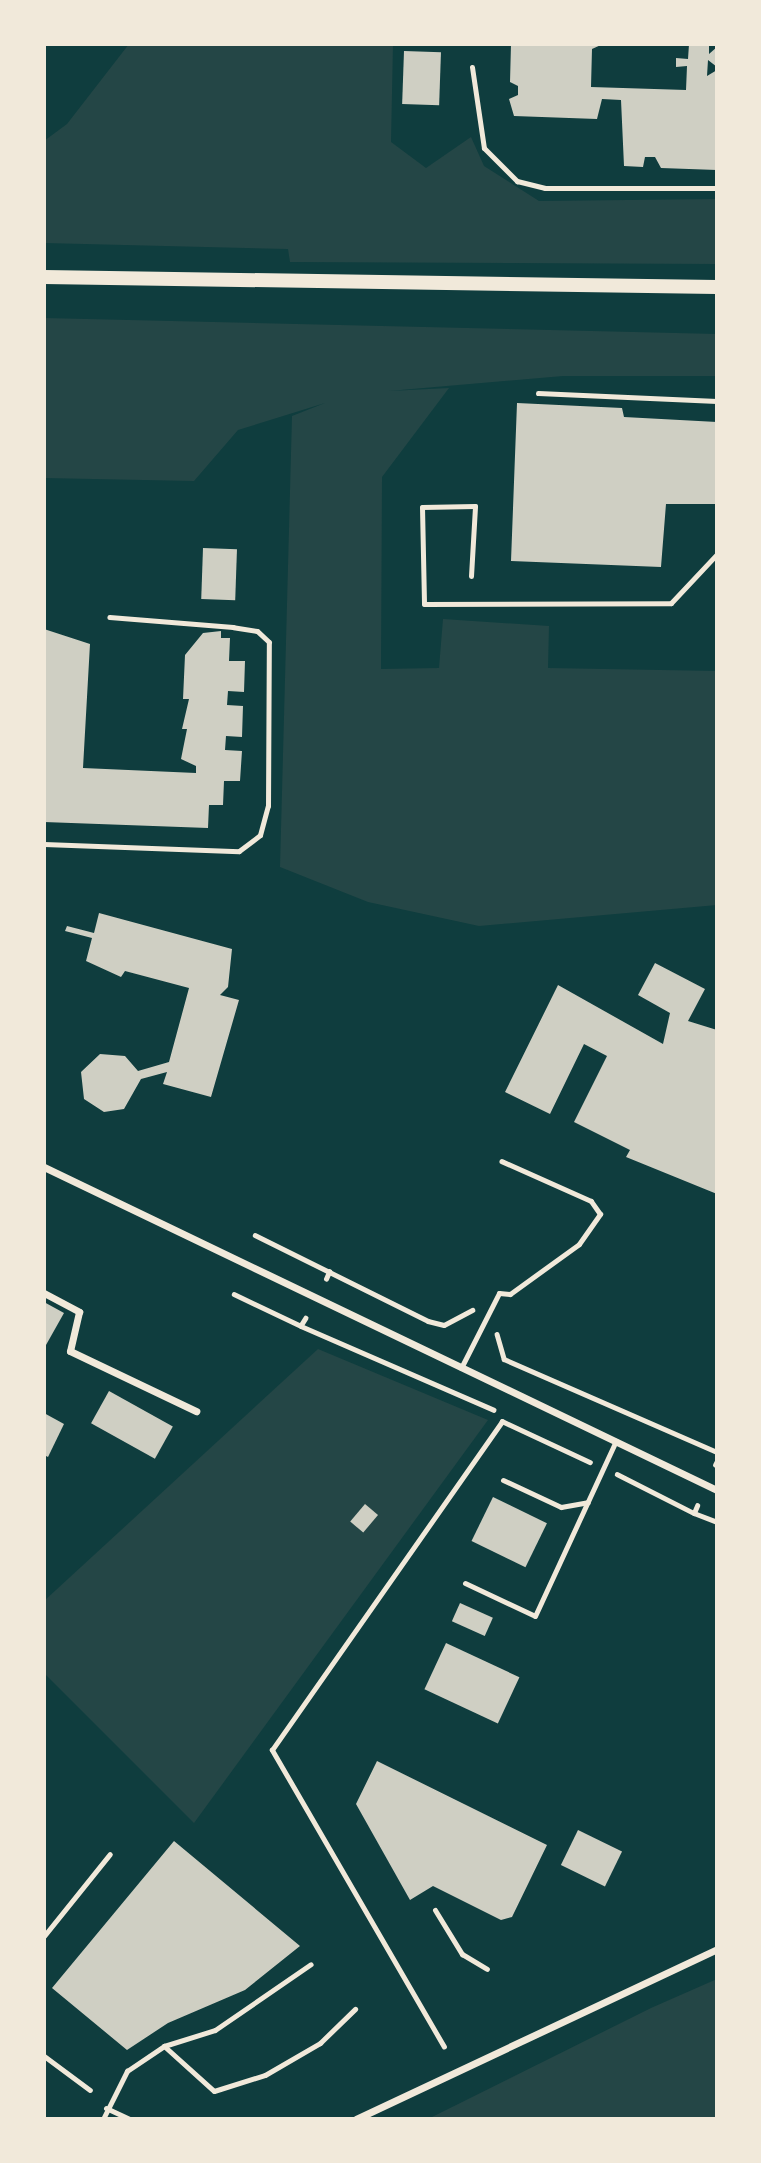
<!DOCTYPE html>
<style>
body{margin:0}
#map{position:relative;width:761px;height:2163px;overflow:hidden;background:#0f3d3e;font-family:"Exo 2",sans-serif}
div>[style]{position:absolute}
.green>*{inset:0;background:#244646}
.building>*{inset:0;background:#cfcfc3;transform-origin:0 0}
.path>*{height:4.5px;margin:-2.25px;padding:0 2.25px;transform-origin:2.25px;border-radius:2.25px;background:#f1e9da}
.service>*{height:5px;margin:-2.5px;padding:0 2.5px;transform-origin:2.5px;border-radius:2.5px;background:#f1e9da}
.minor>*{height:7px;margin:-3.5px;padding:0 3.5px;transform-origin:3.5px;border-radius:3.5px;background:#f1e9da}
.secondary>*{height:14px;margin:-7px;padding:0 7px;transform-origin:7px;border-radius:7px;background:#f1e9da}
span{translate:-50% -50%;white-space:nowrap;text-align:center;line-height:1.15;-webkit-text-stroke:5px #f1e9da;paint-order:stroke}
.frame{position:absolute;inset:0;border:46px solid #f1e9da;pointer-events:none}
</style>
<div id="map">
<div class="green">
<i style="clip-path:polygon(129px 44px,393px 44px,391px 142px,426px 168px,471px 137px,484px 166px,539px 201px,717px 199px,717px 264px,290px 262px,288px 249px,44px 243px,44px 141px,67px 124px)"></i>
<i style="clip-path:polygon(44px 318px,717px 334px,717px 376px,563px 376px,389px 391px,449px 388px,382px 477px,381px 669px,439px 668px,443px 619px,549px 626px,548px 668px,717px 671px,717px 905px,479px 926px,368px 902px,280px 867px,292px 416px,325px 403px,238px 430px,194px 481px,44px 478px)"></i>
<i style="clip-path:polygon(318px 1349px,488px 1420px,194px 1823px,44px 1673px,44px 1601px)"></i>
<i style="clip-path:polygon(717px 1979px,717px 2119px,428px 2119px,651px 2008px)"></i>
</div>
<div class="building">
<i style="clip-path:polygon(511px 44px,603px 44px,592px 49px,591px 87px,686px 90px,687px 66px,676px 67px,676px 58px,688px 59px,689px 44px,709px 44px,709px 54px,717px 47px,717px 67px,708px 60px,707px 76px,717px 70px,717px 170px,661px 168px,655px 157px,645px 157px,643px 167px,624px 166px,621px 100px,602px 99px,597px 119px,514px 116px,509px 99px,518px 95px,518px 86px,510px 82px)"></i>
<i style="left:404px;top:51px;width:37px;height:53px;rotate:2deg"></i>
<i style="clip-path:polygon(517px 403px,622px 408px,624px 417px,717px 422px,717px 504px,666px 504px,661px 567px,511px 561px)"></i>
<i style="left:203px;top:548px;width:34px;height:51px;rotate:2deg"></i>
<i style="clip-path:polygon(44px 629px,90px 644px,83px 768px,196px 773px,196px 766px,181px 759px,187px 729px,182px 729px,189px 699px,183px 699px,185px 655px,203px 633px,221px 631px,221px 638px,230px 638px,229px 661px,245px 661px,244px 692px,228px 691px,227px 705px,243px 706px,242px 737px,226px 736px,225px 750px,242px 751px,240px 781px,224px 781px,223px 805px,209px 805px,208px 828px,44px 822px)"></i>
<i style="clip-path:polygon(99px 913px,232px 949px,228px 987px,220px 995px,239px 1000px,211px 1097px,163px 1084px,167px 1072px,141px 1079px,124px 1109px,104px 1112px,84px 1099px,81px 1072px,100px 1054px,125px 1056px,138px 1071px,169px 1062px,189px 988px,125px 971px,121px 977px,86px 961px,92px 938px,65px 931px,67px 926px,94px 933px)"></i>
<i style="clip-path:polygon(655px 963px,705px 989px,688px 1021px,717px 1030px,717px 1194px,626px 1157px,630px 1150px,574px 1122px,607px 1056px,584px 1044px,550px 1114px,505px 1092px,558px 985px,663px 1044px,670px 1013px,638px 995px)"></i>
<i style="clip-path:polygon(44px 1302px,64px 1313px,46px 1345px,44px 1343px)"></i>
<i style="left:109px;top:1391px;width:73px;height:37px;rotate:29deg"></i>
<i style="clip-path:polygon(44px 1413px,64px 1424px,48px 1457px,44px 1455px)"></i>
<i style="left:493px;top:1497px;width:60px;height:49px;rotate:26deg"></i>
<i style="left:365px;top:1504px;width:17px;height:23px;rotate:40deg"></i>
<i style="left:460px;top:1603px;width:36px;height:20px;rotate:24deg"></i>
<i style="left:446px;top:1643px;width:81px;height:51px;rotate:25deg"></i>
<i style="clip-path:polygon(377px 1761px,547px 1845px,512px 1917px,501px 1920px,433px 1886px,410px 1900px,356px 1804px)"></i>
<i style="left:578px;top:1830px;width:49px;height:39px;rotate:26deg"></i>
<i style="clip-path:polygon(174px 1841px,300px 1946px,245px 1990px,168px 2023px,127px 2050px,52px 1988px)"></i>
</div>
<div class="path">
<i style="left:255px;top:1235px;width:193px;rotate:26.4deg"></i>
<i style="left:428px;top:1321px;width:16px;rotate:14deg"></i>
<i style="left:444px;top:1325px;width:32px;rotate:-28deg"></i>
<i style="left:326px;top:1279px;width:8px;rotate:-67deg"></i>
<i style="left:234px;top:1294px;width:74px;rotate:25.5deg"></i>
<i style="left:306px;top:1318px;width:9px;rotate:122deg"></i>
<i style="left:301px;top:1326px;width:210px;rotate:23.5deg"></i>
<i style="left:497px;top:1334px;width:26px;rotate:74deg"></i>
<i style="left:504px;top:1359px;width:232px;rotate:23.6deg"></i>
<i style="left:715px;top:1465px;width:4px;rotate:-63deg"></i>
<i style="left:617px;top:1474px;width:86px;rotate:26.9deg"></i>
<i style="left:694px;top:1513px;width:8px;rotate:-67deg"></i>
<i style="left:694px;top:1513px;width:25px;rotate:21deg"></i>
<i style="left:444px;top:2047px;width:343px;rotate:-120.1deg"></i>
<i style="left:272px;top:1750px;width:401px;rotate:-55deg"></i>
<i style="left:502px;top:1421px;width:97px;rotate:25deg"></i>
</div>
<div class="service">
<i style="left:472px;top:67px;width:82px;rotate:81.6deg"></i>
<i style="left:484px;top:148px;width:47px;rotate:45deg"></i>
<i style="left:517px;top:181px;width:29px;rotate:14deg"></i>
<i style="left:545px;top:188px;width:172px"></i>
<i style="left:538px;top:393px;width:179px;rotate:2.6deg"></i>
<i style="left:471px;top:576px;width:70px;rotate:-86.7deg"></i>
<i style="left:475px;top:506px;width:53px;rotate:178.9deg"></i>
<i style="left:422px;top:507px;width:97px;rotate:88.8deg"></i>
<i style="left:424px;top:604px;width:247px;rotate:-0.2deg"></i>
<i style="left:671px;top:603px;width:67px;rotate:-46.8deg"></i>
<i style="left:44px;top:844px;width:195px;rotate:2.1deg"></i>
<i style="left:239px;top:851px;width:26px;rotate:-37deg"></i>
<i style="left:260px;top:835px;width:30px;rotate:-75deg"></i>
<i style="left:268px;top:806px;width:164px;rotate:-89.7deg"></i>
<i style="left:269px;top:642px;width:16px;rotate:-137deg"></i>
<i style="left:257px;top:631px;width:24px;rotate:-171deg"></i>
<i style="left:233px;top:627px;width:124px;rotate:-175.4deg"></i>
<i style="left:461px;top:1368px;width:84px;rotate:-63.1deg"></i>
<i style="left:499px;top:1293px;width:11px;rotate:5deg"></i>
<i style="left:510px;top:1294px;width:85px;rotate:-35.9deg"></i>
<i style="left:579px;top:1244px;width:37px;rotate:-55deg"></i>
<i style="left:600px;top:1214px;width:16px;rotate:-125deg"></i>
<i style="left:591px;top:1201px;width:98px;rotate:-156deg"></i>
<i style="left:503px;top:1480px;width:64px;rotate:25deg"></i>
<i style="left:561px;top:1507px;width:27px;rotate:-10deg"></i>
<i style="left:465px;top:1583px;width:77px;rotate:25.2deg"></i>
<i style="left:535px;top:1616px;width:193px;rotate:-65.2deg"></i>
<i style="left:435px;top:1910px;width:52px;rotate:58.5deg"></i>
<i style="left:462px;top:1954px;width:29px;rotate:31deg"></i>
<i style="left:44px;top:1936px;width:105px;rotate:-51.2deg"></i>
<i style="left:164px;top:2046px;width:67px;rotate:42deg"></i>
<i style="left:214px;top:2091px;width:53px;rotate:-17.4deg"></i>
<i style="left:265px;top:2075px;width:64px;rotate:-30.2deg"></i>
<i style="left:320px;top:2043px;width:49px;rotate:-44.2deg"></i>
<i style="left:44px;top:2056px;width:57px;rotate:36.5deg"></i>
<i style="left:106px;top:2108px;width:26px;rotate:25deg"></i>
<i style="left:103px;top:2119px;width:54px;rotate:-63.4deg"></i>
<i style="left:127px;top:2071px;width:45px;rotate:-34deg"></i>
<i style="left:164px;top:2046px;width:53px;rotate:-17.4deg"></i>
<i style="left:215px;top:2030px;width:116px;rotate:-34.5deg"></i>
</div>
<div class="minor">
<i style="left:44px;top:1167px;width:746px;rotate:25.64deg"></i>
<i style="left:44px;top:1293px;width:40px;rotate:28deg"></i>
<i style="left:79px;top:1312px;width:40px;rotate:103deg"></i>
<i style="left:70px;top:1351px;width:140px;rotate:25.5deg"></i>
<i style="left:356px;top:2119px;width:399px;rotate:-25.2deg"></i>
</div>
<div class="secondary">
<i style="left:44px;top:277px;width:673px;rotate:0.85deg"></i>
</div>
<div class="frame"></div>
</div>
